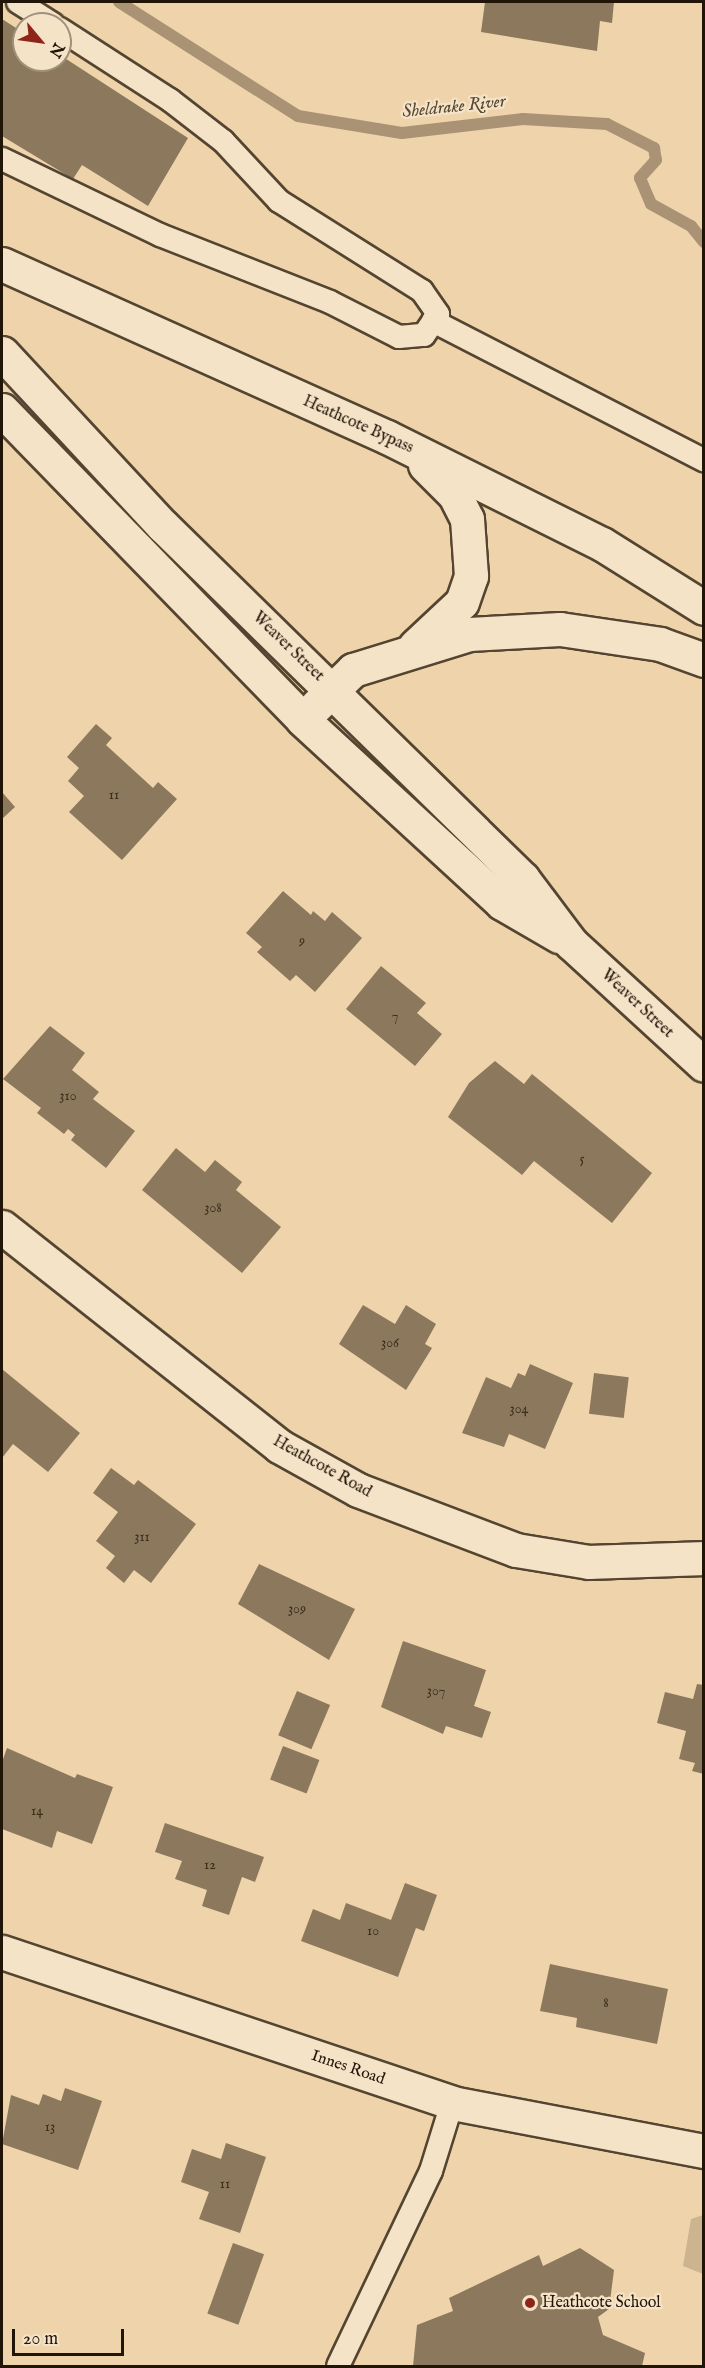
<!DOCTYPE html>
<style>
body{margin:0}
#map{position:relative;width:705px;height:2368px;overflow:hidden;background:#efd4ab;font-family:"IM FELL English",serif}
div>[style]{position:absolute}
.green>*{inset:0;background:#ccb48f}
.stream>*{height:12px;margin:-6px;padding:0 6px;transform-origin:6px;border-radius:6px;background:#a99374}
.building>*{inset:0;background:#8c785d;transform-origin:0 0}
.roads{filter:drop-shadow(2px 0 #544531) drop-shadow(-2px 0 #544531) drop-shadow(0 2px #544531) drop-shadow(0 -2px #544531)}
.service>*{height:22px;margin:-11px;padding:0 11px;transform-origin:11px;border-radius:11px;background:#f5e3c8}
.minor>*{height:33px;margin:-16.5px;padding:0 16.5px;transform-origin:16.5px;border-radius:16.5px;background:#f5e3c8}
.tertiary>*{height:33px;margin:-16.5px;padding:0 16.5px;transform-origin:16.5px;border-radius:16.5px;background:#f5e3c8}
.secondary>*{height:33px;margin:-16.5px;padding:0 16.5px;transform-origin:16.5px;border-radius:16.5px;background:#f5e3c8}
.dots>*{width:16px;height:16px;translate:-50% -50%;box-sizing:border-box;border:3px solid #f5e3c8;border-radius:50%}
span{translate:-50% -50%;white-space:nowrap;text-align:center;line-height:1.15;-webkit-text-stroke:4.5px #f5e3c8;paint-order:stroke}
.number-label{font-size:14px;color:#3c2e1d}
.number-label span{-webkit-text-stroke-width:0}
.street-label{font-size:16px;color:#211508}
.poi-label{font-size:16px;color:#211508}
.left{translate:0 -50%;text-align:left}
.water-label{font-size:18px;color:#574733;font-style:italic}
.frame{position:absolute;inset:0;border:3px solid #211508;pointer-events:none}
.north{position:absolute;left:12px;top:12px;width:60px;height:60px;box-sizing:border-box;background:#f5e3c8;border:2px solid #a0917b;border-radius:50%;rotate:119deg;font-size:16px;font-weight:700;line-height:24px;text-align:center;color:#211508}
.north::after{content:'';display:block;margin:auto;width:21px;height:27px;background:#8f2418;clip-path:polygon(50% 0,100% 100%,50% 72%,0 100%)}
.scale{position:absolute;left:12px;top:2329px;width:112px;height:27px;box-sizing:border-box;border:3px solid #211508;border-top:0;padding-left:8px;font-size:18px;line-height:21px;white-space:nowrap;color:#211508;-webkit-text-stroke:4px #f5e3c8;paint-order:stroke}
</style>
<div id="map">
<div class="green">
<i style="clip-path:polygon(703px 2215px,704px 2215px,703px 2274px,683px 2266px,691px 2219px)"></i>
</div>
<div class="stream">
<i style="left:119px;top:2px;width:212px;rotate:32.5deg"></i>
<i style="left:298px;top:116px;width:105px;rotate:9.3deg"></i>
<i style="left:402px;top:133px;width:122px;rotate:-6.6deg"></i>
<i style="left:523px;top:119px;width:84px;rotate:3.4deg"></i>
<i style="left:607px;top:124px;width:53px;rotate:27.1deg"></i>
<i style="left:654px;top:148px;width:12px;rotate:81deg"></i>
<i style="left:656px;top:160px;width:24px;rotate:132deg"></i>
<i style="left:640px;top:178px;width:28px;rotate:67deg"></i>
<i style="left:651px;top:204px;width:46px;rotate:28.8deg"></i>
<i style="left:691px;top:226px;width:21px;rotate:51deg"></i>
</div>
<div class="building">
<i style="clip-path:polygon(485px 2px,614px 2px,612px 23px,600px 21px,597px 51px,481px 32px)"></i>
<i style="clip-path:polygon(2px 19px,24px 33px,24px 60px,60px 60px,60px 55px,188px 138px,148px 206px,82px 165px,73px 179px,2px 136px)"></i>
<i style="clip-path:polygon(96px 724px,112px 738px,106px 745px,153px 788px,158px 782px,177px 799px,122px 860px,69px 812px,84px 796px,68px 781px,79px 768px,67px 757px)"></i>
<i style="clip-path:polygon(2px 792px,15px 807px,2px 819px)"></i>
<i style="clip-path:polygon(283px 891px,311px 915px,313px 911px,325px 921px,332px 912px,362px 938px,315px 992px,296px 975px,290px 981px,257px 952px,262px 947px,246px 933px)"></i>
<i style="clip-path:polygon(381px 966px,426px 1003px,417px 1013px,442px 1034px,415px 1066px,346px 1009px)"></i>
<i style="clip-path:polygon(50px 1026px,85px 1053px,72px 1070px,99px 1092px,93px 1099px,135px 1131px,106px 1168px,71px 1140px,75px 1135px,68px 1129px,64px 1134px,37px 1113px,41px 1108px,3px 1079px)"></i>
<i style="clip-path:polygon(495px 1061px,524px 1084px,532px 1074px,652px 1173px,612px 1223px,534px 1161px,522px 1175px,448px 1117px,469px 1083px)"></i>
<i style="clip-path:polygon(176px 1148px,205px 1172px,215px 1160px,242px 1182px,236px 1190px,281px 1227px,242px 1273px,142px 1190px)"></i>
<i style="clip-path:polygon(363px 1305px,395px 1324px,406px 1305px,436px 1324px,425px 1344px,432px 1348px,406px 1390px,339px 1344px)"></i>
<i style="clip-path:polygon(530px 1364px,573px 1383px,545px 1449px,509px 1434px,504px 1447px,462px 1433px,486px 1377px,511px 1388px,518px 1373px,525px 1376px)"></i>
<i style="clip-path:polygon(2px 1369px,80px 1433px,48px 1472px,13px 1444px,2px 1458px)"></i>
<i style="left:594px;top:1373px;width:35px;height:41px;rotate:7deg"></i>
<i style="clip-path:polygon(111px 1468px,134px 1485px,138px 1480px,196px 1524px,151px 1583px,134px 1570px,124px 1583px,106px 1568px,115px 1556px,96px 1541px,118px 1512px,93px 1493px)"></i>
<i style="clip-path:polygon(259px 1564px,355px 1609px,329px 1660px,238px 1604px)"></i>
<i style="clip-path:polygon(403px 1641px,486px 1670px,474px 1706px,491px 1712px,482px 1738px,446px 1726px,443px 1734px,381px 1707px)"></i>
<i style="clip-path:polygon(697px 1684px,704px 1685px,704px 1774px,692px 1771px,695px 1763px,679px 1759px,686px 1731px,657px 1723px,665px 1692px,693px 1699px)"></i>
<i style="left:297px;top:1691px;width:36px;height:48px;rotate:23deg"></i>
<i style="left:283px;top:1746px;width:39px;height:36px;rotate:21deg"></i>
<i style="clip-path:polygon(7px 1748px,75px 1778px,77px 1774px,113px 1787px,92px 1844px,57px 1831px,52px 1848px,2px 1829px,2px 1762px)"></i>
<i style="clip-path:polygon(165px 1823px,264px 1857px,255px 1882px,242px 1877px,229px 1915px,202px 1906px,207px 1890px,175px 1879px,182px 1861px,155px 1852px)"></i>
<i style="clip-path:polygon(405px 1883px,437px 1895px,424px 1931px,416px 1928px,398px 1977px,301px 1941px,313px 1909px,340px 1920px,346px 1903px,391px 1920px)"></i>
<i style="clip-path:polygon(550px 1964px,668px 1989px,657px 2044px,576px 2027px,577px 2018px,540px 2011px)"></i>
<i style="clip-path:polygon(65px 2088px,102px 2101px,78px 2170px,2px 2144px,11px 2095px,39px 2105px,43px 2094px,61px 2101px)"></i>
<i style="clip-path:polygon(226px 2143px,266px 2157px,240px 2233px,199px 2219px,209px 2192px,181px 2182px,192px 2149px,221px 2159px)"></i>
<i style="left:233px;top:2243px;width:33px;height:75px;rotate:20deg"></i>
<i style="clip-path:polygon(580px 2248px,614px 2270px,609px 2309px,598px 2317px,603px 2335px,645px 2353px,642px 2366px,413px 2366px,417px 2325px,453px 2311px,449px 2298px,539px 2255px,543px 2266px)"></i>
</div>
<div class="roads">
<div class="service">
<i style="left:18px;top:2px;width:41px;rotate:32.2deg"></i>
<i style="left:2px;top:159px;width:175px;rotate:25.7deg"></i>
<i style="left:160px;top:235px;width:183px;rotate:21.5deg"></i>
<i style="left:330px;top:302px;width:77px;rotate:26.9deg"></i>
<i style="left:399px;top:337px;width:25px;rotate:-5deg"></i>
<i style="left:424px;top:335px;width:25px;rotate:-56deg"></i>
<i style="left:438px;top:314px;width:28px;rotate:-125deg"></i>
<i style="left:422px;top:291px;width:169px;rotate:-147.8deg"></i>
<i style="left:279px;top:201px;width:82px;rotate:-133deg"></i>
<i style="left:223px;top:141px;width:67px;rotate:-142.3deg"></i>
<i style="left:170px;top:100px;width:131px;rotate:-147.2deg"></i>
<i style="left:433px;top:321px;width:305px;rotate:27.2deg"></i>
<i style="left:338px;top:2366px;width:216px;rotate:-64.5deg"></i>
<i style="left:431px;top:2171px;width:71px;rotate:-72.8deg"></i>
</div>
<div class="minor">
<i style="left:2px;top:1952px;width:475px;rotate:18.5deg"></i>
<i style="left:452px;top:2103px;width:257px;rotate:10.8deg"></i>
</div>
<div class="tertiary">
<i style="left:2px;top:1227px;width:353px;rotate:38.3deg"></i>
<i style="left:279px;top:1446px;width:90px;rotate:29.1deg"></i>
<i style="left:358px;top:1490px;width:169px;rotate:20.8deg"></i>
<i style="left:516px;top:1550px;width:74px;rotate:9.3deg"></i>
<i style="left:589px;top:1562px;width:115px;rotate:-2deg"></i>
</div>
<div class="secondary">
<i style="left:2px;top:264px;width:422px;rotate:24.2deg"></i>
<i style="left:387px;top:437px;width:240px;rotate:26.5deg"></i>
<i style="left:602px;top:544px;width:120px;rotate:32.1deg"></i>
<i style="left:2px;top:353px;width:236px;rotate:47.1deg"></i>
<i style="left:163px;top:526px;width:504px;rotate:44.44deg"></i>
<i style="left:523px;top:879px;width:80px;rotate:53.1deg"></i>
<i style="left:571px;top:943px;width:180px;rotate:42.5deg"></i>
<i style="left:2px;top:410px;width:431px;rotate:45.8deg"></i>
<i style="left:302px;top:719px;width:272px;rotate:42.6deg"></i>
<i style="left:502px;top:903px;width:66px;rotate:30.1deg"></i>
<i style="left:415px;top:646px;width:64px;rotate:-43.1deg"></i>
<i style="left:462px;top:602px;width:28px;rotate:-71deg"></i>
<i style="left:471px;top:576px;width:57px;rotate:-94deg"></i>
<i style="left:467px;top:519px;width:28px;rotate:-117deg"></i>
<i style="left:454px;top:494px;width:41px;rotate:-135deg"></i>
<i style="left:316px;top:706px;width:52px;rotate:-44.2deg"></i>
<i style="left:353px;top:670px;width:121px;rotate:-17.2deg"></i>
<i style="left:469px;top:634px;width:91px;rotate:-3.1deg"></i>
<i style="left:560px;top:629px;width:101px;rotate:8.5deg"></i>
<i style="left:660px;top:644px;width:47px;rotate:20deg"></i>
</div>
</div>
<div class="dots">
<i style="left:530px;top:2303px;background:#8f2418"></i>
</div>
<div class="number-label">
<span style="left:114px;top:795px">11</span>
<span style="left:302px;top:941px">9</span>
<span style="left:395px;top:1016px">7</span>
<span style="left:68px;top:1096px">310</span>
<span style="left:582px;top:1159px">5</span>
<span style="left:213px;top:1208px">308</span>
<span style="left:390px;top:1343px">306</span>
<span style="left:519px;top:1409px">304</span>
<span style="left:142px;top:1537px">311</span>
<span style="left:297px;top:1609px">309</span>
<span style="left:436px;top:1691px">307</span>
<span style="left:37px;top:1811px">14</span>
<span style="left:210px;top:1865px">12</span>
<span style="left:373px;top:1931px">10</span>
<span style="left:606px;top:2003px">8</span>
<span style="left:50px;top:2127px">13</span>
<span style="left:225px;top:2184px">11</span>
</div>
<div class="street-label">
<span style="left:358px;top:425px;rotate:24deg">Heathcote Bypass</span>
<span style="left:288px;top:647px;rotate:44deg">Weaver Street</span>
<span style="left:637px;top:1004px;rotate:43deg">Weaver Street</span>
<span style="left:322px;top:1467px;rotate:29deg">Heathcote Road</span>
<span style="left:348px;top:2068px;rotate:19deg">Innes Road</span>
</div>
<div class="poi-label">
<span class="left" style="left:542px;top:2303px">Heathcote School</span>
</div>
<div class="water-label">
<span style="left:454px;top:108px;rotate:-6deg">Sheldrake River</span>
</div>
<div class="frame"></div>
<div class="north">N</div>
<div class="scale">20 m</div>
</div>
